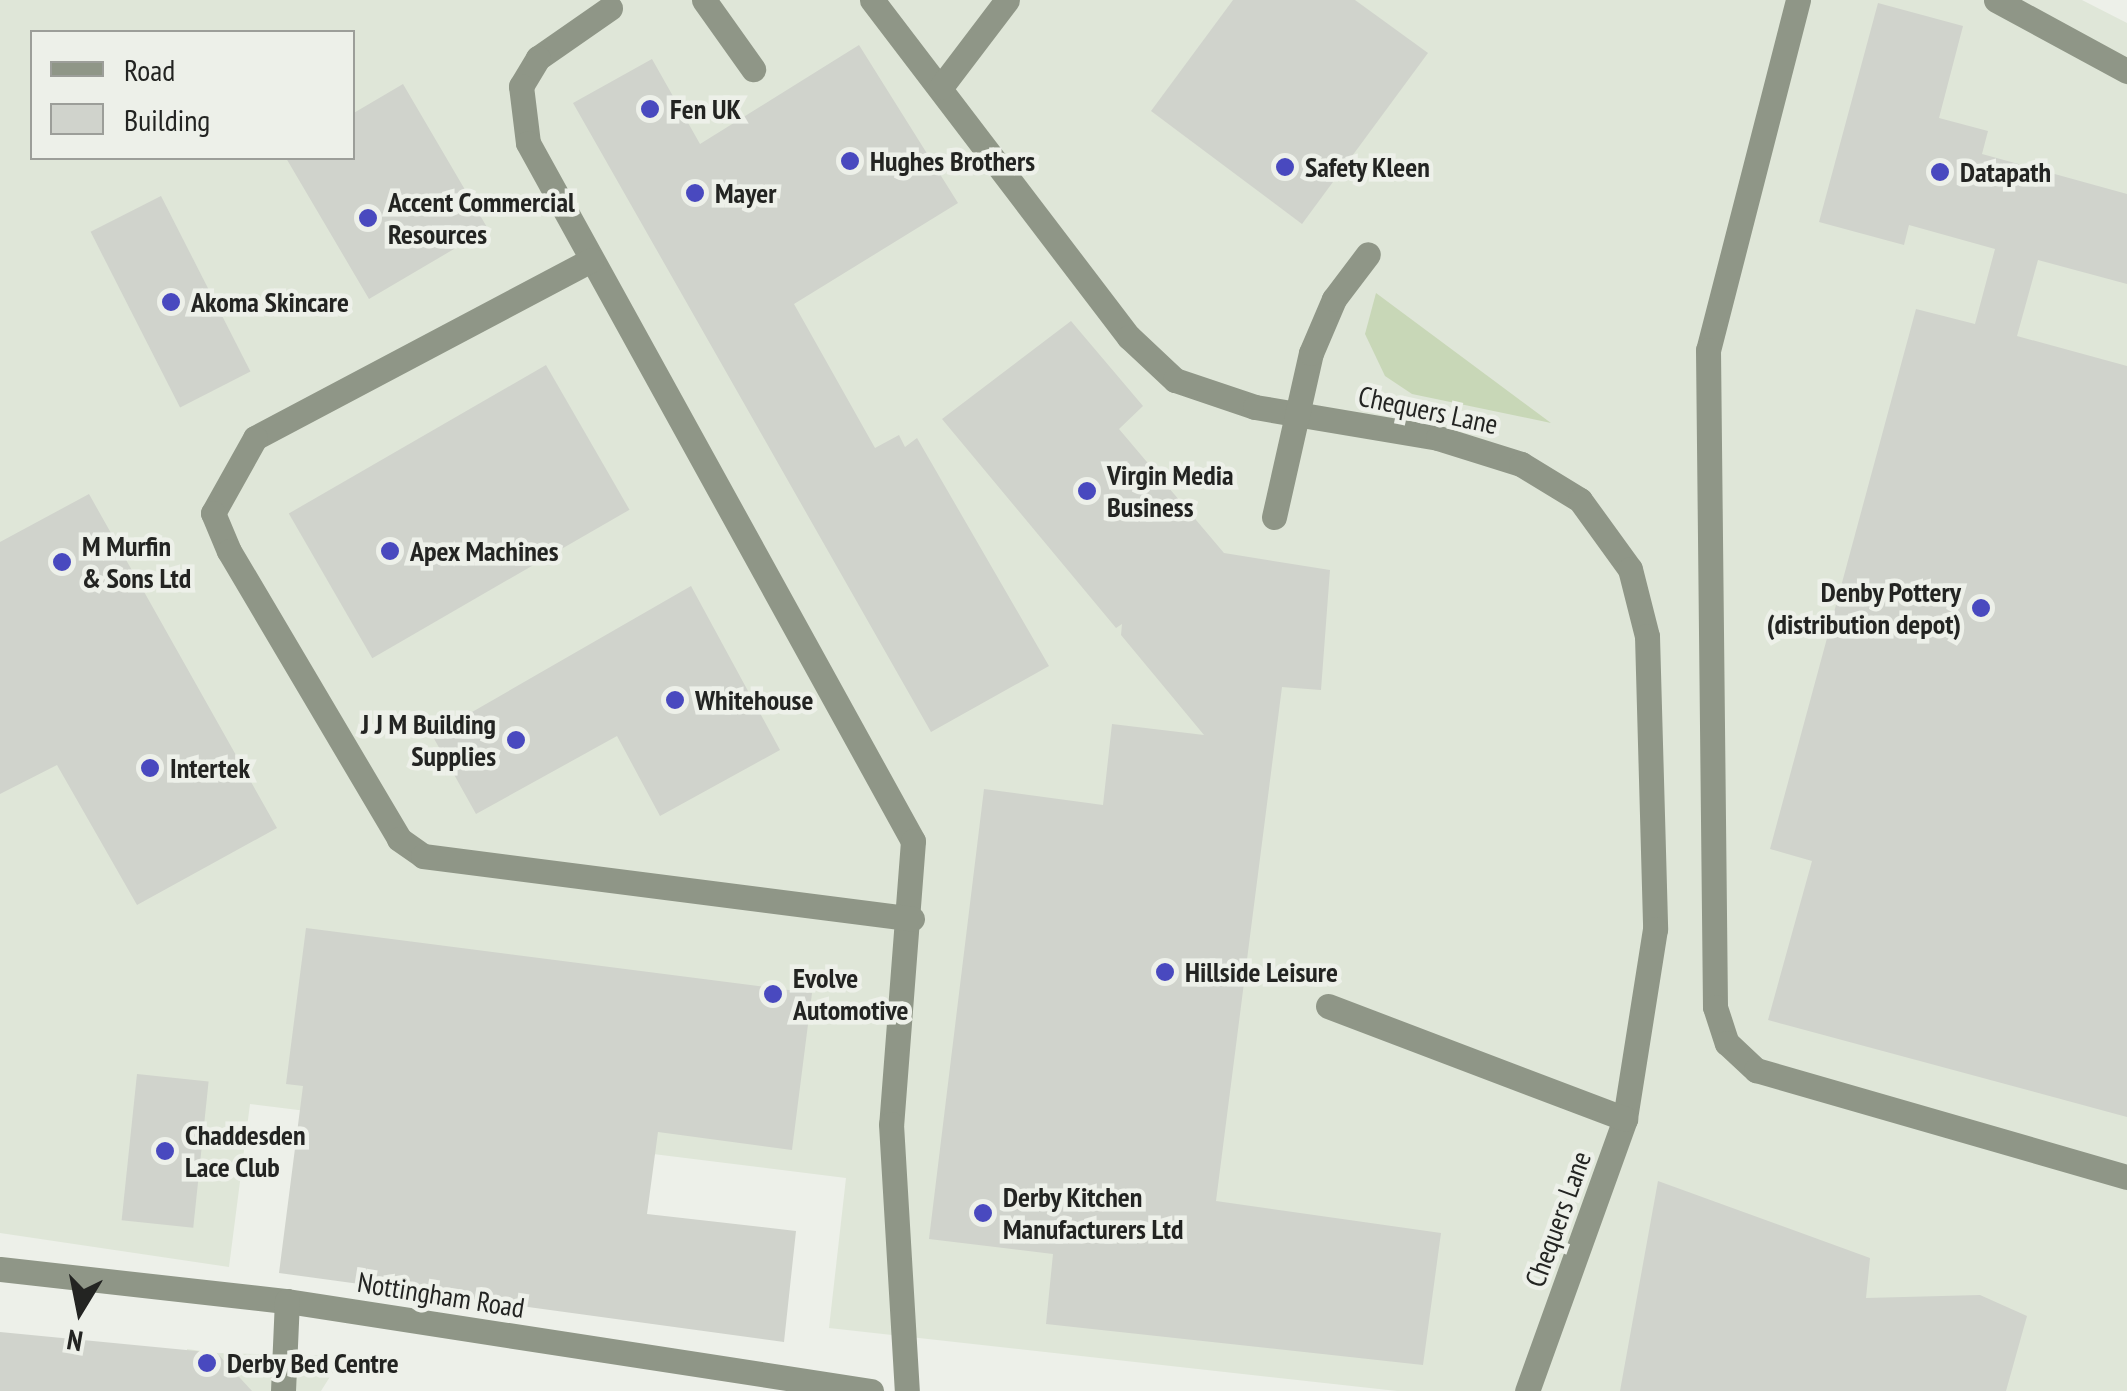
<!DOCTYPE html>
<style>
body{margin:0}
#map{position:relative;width:2127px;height:1391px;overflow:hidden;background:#edf0e9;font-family:"PT Sans Narrow",sans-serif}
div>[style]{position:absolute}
.built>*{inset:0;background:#dfe6d8}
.green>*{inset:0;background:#c8d7b7}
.building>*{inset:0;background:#d0d3cc;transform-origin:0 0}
.minor>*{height:25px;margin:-12.5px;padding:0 12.5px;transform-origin:12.5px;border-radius:12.5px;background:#8f9687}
.dots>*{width:28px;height:28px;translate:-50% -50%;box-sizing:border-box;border:5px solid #edf0e9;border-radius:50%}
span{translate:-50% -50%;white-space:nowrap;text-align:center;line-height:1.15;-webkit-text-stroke:9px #edf0e9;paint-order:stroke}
.poi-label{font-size:28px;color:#232422;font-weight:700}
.left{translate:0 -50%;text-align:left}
.right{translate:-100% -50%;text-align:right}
.street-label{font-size:28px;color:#232422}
.legend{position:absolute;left:30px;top:30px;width:325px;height:130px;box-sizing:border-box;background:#edf0e9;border:2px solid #9c9e99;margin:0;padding:12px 18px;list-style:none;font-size:30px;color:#232422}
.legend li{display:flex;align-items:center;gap:20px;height:50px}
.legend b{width:50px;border:2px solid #9c9e99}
.north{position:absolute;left:30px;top:1261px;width:100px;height:100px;-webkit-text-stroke:8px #edf0e9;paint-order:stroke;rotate:190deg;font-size:28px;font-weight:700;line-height:40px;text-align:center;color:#232422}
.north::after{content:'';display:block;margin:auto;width:35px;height:45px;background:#232422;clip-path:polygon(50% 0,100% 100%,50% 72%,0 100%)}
</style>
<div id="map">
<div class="built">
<i style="clip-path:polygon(evenodd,0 0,2082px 0,2127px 23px,2127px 1391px,1397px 1391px,829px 1328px,846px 1178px,250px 1104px,229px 1267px,0 1233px,0 0,32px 32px,352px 32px,352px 158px,32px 158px,32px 32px)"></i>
<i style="clip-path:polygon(187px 1349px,217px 1353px,343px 1356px,321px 1391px,189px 1391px)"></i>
</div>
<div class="green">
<i style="clip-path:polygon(1376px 293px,1551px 423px,1412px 394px,1385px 376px,1365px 334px)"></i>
</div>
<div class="building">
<i style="clip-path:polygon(1233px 0,1355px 0,1428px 53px,1302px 224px,1151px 111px)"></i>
<i style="clip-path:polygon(1878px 3px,1963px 26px,1939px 118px,1988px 131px,1982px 154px,2127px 194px,2127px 284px,2038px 260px,2017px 336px,2127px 366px,2127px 1117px,1768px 1020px,1812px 861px,1770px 849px,1916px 309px,1975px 324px,1995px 249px,1909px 225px,1904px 245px,1819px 222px)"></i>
<i style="clip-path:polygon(859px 45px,958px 203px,794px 304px,875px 448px,899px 435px,905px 447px,917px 438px,1049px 666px,931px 732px,573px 103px,652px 59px,700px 144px)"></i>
<i style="clip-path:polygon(403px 84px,488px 229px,369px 299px,286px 158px,352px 158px,352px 114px)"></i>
<i style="left:161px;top:196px;width:197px;height:79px;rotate:63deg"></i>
<i style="clip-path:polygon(1071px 321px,1143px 406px,1119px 429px,1224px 553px,1330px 570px,1321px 690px,1282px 687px,1216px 1201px,1441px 1233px,1423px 1365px,1046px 1324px,1053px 1254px,929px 1239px,984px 789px,1103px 805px,1112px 724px,1204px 735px,1121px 635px,1122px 624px,1116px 628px,942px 419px)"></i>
<i style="left:546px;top:365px;width:167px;height:297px;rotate:60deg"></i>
<i style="clip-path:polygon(89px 494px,277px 828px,137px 905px,57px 765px,0 794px,0 542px)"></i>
<i style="clip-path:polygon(691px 586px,780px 750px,660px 816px,617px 736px,476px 814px,432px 735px)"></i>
<i style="clip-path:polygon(306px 928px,812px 993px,792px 1150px,658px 1132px,647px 1214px,796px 1231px,784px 1342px,279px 1273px,303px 1086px,286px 1084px)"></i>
<i style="left:137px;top:1074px;width:72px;height:147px;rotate:6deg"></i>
<i style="clip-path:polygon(1658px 1181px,1870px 1258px,1866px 1298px,1980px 1295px,2027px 1316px,2006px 1391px,1620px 1391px)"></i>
<i style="clip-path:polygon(0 1332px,217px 1353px,252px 1391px,0 1391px)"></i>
</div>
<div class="minor">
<i style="left:704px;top:0;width:85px;rotate:54.6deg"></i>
<i style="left:872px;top:0;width:424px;rotate:52.7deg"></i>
<i style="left:1129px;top:337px;width:63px;rotate:43.1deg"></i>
<i style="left:1175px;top:380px;width:84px;rotate:18.6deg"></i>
<i style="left:1255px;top:407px;width:186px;rotate:9.6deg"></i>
<i style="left:1438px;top:438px;width:87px;rotate:17.4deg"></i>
<i style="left:1521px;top:464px;width:69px;rotate:31.4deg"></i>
<i style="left:1580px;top:500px;width:85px;rotate:54.1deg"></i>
<i style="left:1630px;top:569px;width:69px;rotate:75.8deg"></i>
<i style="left:1647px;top:636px;width:293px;rotate:88.4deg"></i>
<i style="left:1655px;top:929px;width:192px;rotate:99deg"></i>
<i style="left:1625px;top:1119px;width:289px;rotate:109.8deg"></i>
<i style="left:1798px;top:0;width:361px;rotate:104.4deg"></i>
<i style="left:1708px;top:350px;width:657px;rotate:89.39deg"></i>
<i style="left:1715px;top:1007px;width:38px;rotate:72deg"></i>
<i style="left:1727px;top:1043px;width:40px;rotate:43deg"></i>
<i style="left:1756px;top:1070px;width:386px;rotate:16.1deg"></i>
<i style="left:1996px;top:0;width:149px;rotate:28.5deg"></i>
<i style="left:610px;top:8px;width:88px;rotate:145.2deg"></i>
<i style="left:538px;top:58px;width:33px;rotate:121deg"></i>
<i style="left:521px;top:86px;width:57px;rotate:83deg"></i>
<i style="left:528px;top:143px;width:797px;rotate:61.12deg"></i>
<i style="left:913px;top:841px;width:284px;rotate:94.4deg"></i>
<i style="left:891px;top:1124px;width:267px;rotate:86.6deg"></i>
<i style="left:941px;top:87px;width:109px;rotate:-52.8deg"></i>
<i style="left:591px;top:260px;width:380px;rotate:152.1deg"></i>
<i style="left:255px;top:438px;width:86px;rotate:119.2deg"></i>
<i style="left:213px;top:513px;width:41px;rotate:67.2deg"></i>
<i style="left:229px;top:551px;width:334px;rotate:59.4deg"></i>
<i style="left:399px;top:839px;width:29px;rotate:35deg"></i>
<i style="left:423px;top:856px;width:493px;rotate:7.3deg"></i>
<i style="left:1274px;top:517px;width:168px;rotate:-77.3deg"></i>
<i style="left:1311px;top:353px;width:59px;rotate:-66.9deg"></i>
<i style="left:1334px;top:299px;width:56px;rotate:-52.9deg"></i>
<i style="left:1328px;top:1006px;width:318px;rotate:20.8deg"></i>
<i style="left:0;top:1269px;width:289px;rotate:6.4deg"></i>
<i style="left:287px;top:1301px;width:591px;rotate:8.76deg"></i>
<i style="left:283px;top:1391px;width:90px;rotate:-87.5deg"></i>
</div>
<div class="dots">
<i style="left:650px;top:109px;background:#4949bf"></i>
<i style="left:850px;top:161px;background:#4949bf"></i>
<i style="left:1285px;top:167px;background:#4949bf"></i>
<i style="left:1940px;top:172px;background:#4949bf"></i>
<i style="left:695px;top:193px;background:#4949bf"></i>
<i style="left:368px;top:218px;background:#4949bf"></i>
<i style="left:171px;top:302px;background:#4949bf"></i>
<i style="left:1087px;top:491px;background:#4949bf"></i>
<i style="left:390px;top:551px;background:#4949bf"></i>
<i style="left:62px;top:562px;background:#4949bf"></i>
<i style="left:1981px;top:608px;background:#4949bf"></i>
<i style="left:675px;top:700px;background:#4949bf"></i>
<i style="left:516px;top:740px;background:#4949bf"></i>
<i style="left:150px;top:768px;background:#4949bf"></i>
<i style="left:1165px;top:972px;background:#4949bf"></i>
<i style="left:773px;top:994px;background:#4949bf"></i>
<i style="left:165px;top:1151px;background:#4949bf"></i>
<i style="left:983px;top:1213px;background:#4949bf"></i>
<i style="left:207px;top:1363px;background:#4949bf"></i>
</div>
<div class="poi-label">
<span class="left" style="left:670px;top:109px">Fen UK</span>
<span class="left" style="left:870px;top:161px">Hughes Brothers</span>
<span class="left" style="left:1305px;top:167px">Safety Kleen</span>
<span class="left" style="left:1960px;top:172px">Datapath</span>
<span class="left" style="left:715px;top:193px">Mayer</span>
<span class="left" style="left:388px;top:218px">Accent Commercial<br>Resources</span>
<span class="left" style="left:191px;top:302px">Akoma Skincare</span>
<span class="left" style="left:1107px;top:491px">Virgin Media<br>Business</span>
<span class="left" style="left:82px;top:562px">M Murfin<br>&amp; Sons Ltd</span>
<span class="left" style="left:410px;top:551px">Apex Machines</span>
<span class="right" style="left:1961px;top:608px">Denby Pottery<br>(distribution depot)</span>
<span class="left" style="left:695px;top:700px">Whitehouse</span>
<span class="right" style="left:496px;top:740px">J J M Building<br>Supplies</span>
<span class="left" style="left:170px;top:768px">Intertek</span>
<span class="left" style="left:1185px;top:972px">Hillside Leisure</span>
<span class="left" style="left:793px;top:994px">Evolve<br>Automotive</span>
<span class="left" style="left:185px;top:1151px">Chaddesden<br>Lace Club</span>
<span class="left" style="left:1003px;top:1213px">Derby Kitchen<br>Manufacturers Ltd</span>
<span class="left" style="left:227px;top:1363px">Derby Bed Centre</span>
</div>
<div class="street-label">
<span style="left:1428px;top:410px;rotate:12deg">Chequers Lane</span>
<span style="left:1558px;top:1219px;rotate:-70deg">Chequers Lane</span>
<span style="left:441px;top:1295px;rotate:9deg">Nottingham Road</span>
</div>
<ul class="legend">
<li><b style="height:12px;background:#8f9687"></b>Road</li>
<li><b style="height:28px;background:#d0d3cc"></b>Building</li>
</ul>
<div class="north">N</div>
</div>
